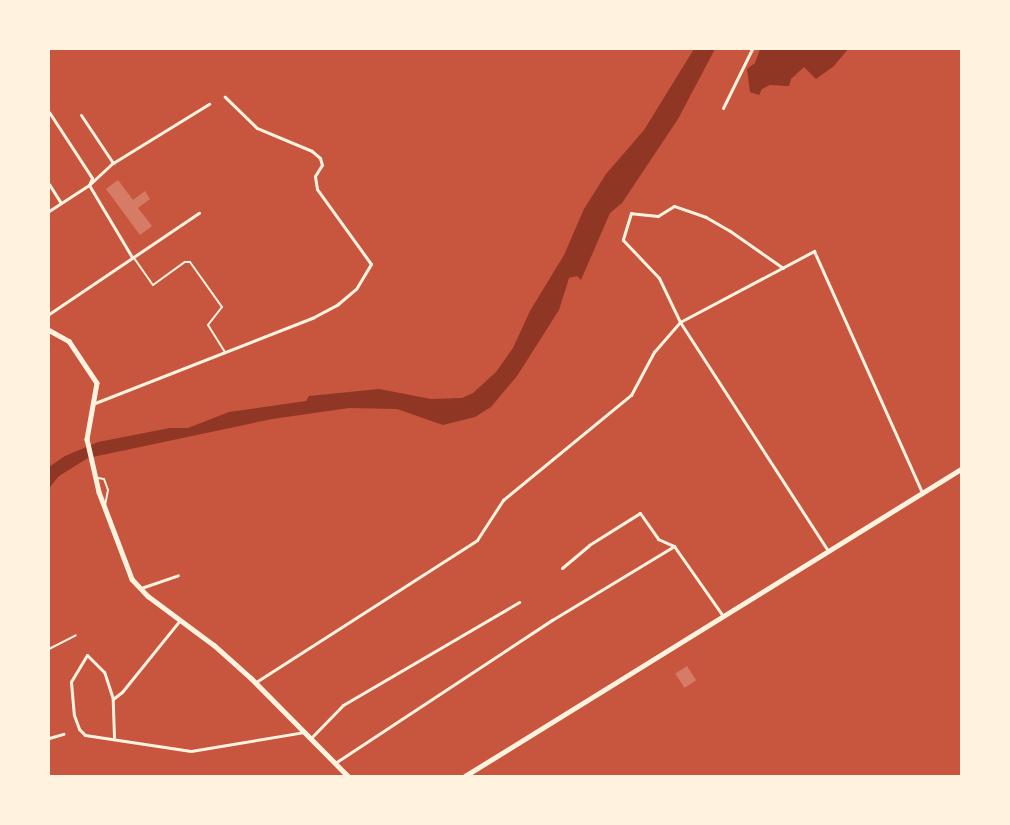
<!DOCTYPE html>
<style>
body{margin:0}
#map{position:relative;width:1010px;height:825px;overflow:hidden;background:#c8553d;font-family:"DejaVu Sans",sans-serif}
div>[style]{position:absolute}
.water>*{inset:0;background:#8f3625}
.building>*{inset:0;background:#d67c66;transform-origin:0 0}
.service>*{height:2px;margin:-1px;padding:0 1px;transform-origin:1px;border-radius:1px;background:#fff3e0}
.minor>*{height:3px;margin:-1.5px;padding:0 1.5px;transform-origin:1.5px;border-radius:1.5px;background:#fff3e0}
.tertiary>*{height:4.5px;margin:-2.25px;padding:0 2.25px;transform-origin:2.25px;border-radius:2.25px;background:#fff3e0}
.secondary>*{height:4.5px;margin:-2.25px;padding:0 2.25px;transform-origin:2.25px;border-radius:2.25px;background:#fff3e0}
span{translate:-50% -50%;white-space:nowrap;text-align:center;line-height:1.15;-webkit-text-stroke:4.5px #fff3e0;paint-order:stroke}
.frame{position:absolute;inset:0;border:50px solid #fff3e0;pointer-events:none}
</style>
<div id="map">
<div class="water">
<i style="clip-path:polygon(694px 49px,715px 49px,678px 119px,622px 203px,610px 213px,581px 280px,577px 276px,569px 278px,559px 310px,517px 376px,491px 407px,475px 417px,443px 425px,397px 409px,349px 408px,272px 419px,88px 458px,59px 476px,49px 488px,49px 467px,65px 456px,98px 442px,170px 428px,188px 428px,229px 412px,306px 401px,309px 396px,379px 389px,431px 399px,462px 398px,473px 393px,496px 372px,513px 348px,530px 311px,564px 255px,584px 209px,606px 174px,644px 130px)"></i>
<i style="clip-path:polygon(760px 49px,848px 49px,834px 66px,816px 79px,804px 67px,791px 79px,789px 86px,770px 85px,762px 89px,759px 95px,750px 92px,747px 69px,755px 63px)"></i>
</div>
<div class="building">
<i style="clip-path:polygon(118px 180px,133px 200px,145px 191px,150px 199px,138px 208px,152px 226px,140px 235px,106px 189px)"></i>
<i style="left:687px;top:666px;width:17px;height:14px;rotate:57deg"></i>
</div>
<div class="service">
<i style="left:134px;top:258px;width:33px;rotate:55deg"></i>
<i style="left:153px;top:285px;width:39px;rotate:-36deg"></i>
<i style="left:185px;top:262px;width:5px"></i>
<i style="left:190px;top:262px;width:55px;rotate:54.6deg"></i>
<i style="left:222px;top:307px;width:23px;rotate:128deg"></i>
<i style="left:208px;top:325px;width:31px;rotate:58deg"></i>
<i style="left:98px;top:478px;width:6px;rotate:9deg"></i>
<i style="left:104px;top:479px;width:12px;rotate:70deg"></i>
<i style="left:108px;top:490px;width:16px;rotate:101deg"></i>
<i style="left:49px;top:649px;width:30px;rotate:-27deg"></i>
</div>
<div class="minor">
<i style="left:723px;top:108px;width:66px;rotate:-63.8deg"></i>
<i style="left:49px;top:112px;width:79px;rotate:56.9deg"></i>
<i style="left:92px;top:178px;width:8px;rotate:113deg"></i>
<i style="left:89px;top:185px;width:84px;rotate:59.2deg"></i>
<i style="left:81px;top:115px;width:58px;rotate:56.3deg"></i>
<i style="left:49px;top:184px;width:22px;rotate:58deg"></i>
<i style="left:49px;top:211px;width:48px;rotate:-33deg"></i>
<i style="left:89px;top:185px;width:33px;rotate:-43deg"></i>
<i style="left:113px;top:163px;width:113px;rotate:-31.6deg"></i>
<i style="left:783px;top:268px;width:65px;rotate:-145.1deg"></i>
<i style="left:730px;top:231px;width:28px;rotate:-150deg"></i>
<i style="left:706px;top:217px;width:34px;rotate:-161deg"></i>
<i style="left:674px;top:206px;width:19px;rotate:148deg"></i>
<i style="left:658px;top:216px;width:27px;rotate:-174deg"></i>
<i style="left:631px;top:213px;width:28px;rotate:107deg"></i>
<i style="left:623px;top:240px;width:52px;rotate:46.5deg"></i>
<i style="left:659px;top:278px;width:49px;rotate:64.5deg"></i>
<i style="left:680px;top:322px;width:273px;rotate:57.1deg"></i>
<i style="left:49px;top:314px;width:181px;rotate:-34deg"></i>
<i style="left:95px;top:403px;width:235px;rotate:-21.4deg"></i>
<i style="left:314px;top:317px;width:27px;rotate:-28deg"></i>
<i style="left:338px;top:304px;width:23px;rotate:-40deg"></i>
<i style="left:356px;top:289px;width:29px;rotate:-59deg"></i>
<i style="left:371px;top:264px;width:92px;rotate:-125.8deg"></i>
<i style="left:317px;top:189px;width:13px;rotate:-99deg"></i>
<i style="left:315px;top:176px;width:13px;rotate:-58deg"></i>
<i style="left:322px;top:165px;width:7px;rotate:-106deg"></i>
<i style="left:320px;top:158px;width:11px;rotate:-139deg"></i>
<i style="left:312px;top:151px;width:60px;rotate:-157.3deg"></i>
<i style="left:257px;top:128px;width:45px;rotate:-135.9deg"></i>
<i style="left:562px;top:568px;width:35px;rotate:-40deg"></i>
<i style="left:589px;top:545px;width:60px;rotate:-32.1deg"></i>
<i style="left:640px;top:513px;width:32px;rotate:55deg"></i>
<i style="left:658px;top:539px;width:17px;rotate:24deg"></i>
<i style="left:674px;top:546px;width:85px;rotate:55deg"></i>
<i style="left:141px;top:588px;width:39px;rotate:-19deg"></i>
<i style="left:256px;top:682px;width:263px;rotate:-32.7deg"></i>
<i style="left:477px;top:540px;width:48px;rotate:-57deg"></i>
<i style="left:503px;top:500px;width:166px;rotate:-39.4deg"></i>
<i style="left:631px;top:395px;width:49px;rotate:-61.9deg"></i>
<i style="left:654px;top:352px;width:40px;rotate:-49deg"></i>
<i style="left:680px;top:322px;width:152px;rotate:-27.9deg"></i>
<i style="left:814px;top:251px;width:265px;rotate:65.9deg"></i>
<i style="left:113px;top:699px;width:11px;rotate:-38deg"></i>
<i style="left:122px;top:692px;width:92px;rotate:-51.1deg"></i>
<i style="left:114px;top:737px;width:38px;rotate:-92deg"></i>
<i style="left:113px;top:699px;width:28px;rotate:-108deg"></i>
<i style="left:104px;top:672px;width:24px;rotate:-135deg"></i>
<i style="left:87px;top:655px;width:31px;rotate:121deg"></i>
<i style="left:71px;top:682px;width:33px;rotate:85deg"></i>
<i style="left:74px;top:715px;width:15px;rotate:70deg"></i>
<i style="left:79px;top:729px;width:8px;rotate:45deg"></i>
<i style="left:85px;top:735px;width:107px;rotate:8.6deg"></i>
<i style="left:191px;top:751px;width:116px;rotate:-9.5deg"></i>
<i style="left:49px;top:738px;width:15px;rotate:-16deg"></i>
<i style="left:311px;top:738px;width:46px;rotate:-45.9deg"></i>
<i style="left:343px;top:705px;width:204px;rotate:-30.3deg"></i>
<i style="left:335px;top:763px;width:260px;rotate:-33.4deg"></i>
<i style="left:552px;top:620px;width:143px;rotate:-31.2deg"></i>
</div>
<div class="tertiary">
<i style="left:49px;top:330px;width:23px;rotate:29deg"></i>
<i style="left:69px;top:341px;width:50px;rotate:56.3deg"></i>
<i style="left:97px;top:383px;width:57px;rotate:100.1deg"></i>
<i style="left:87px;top:439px;width:54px;rotate:77.2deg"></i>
<i style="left:99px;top:492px;width:93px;rotate:69.2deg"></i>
<i style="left:132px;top:579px;width:23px;rotate:47deg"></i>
<i style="left:148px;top:596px;width:82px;rotate:36.6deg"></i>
<i style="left:214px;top:645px;width:50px;rotate:41.7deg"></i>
<i style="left:251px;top:678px;width:138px;rotate:45.3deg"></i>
</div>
<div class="secondary">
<i style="left:465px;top:776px;width:583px;rotate:-31.76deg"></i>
</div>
<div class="frame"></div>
</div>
